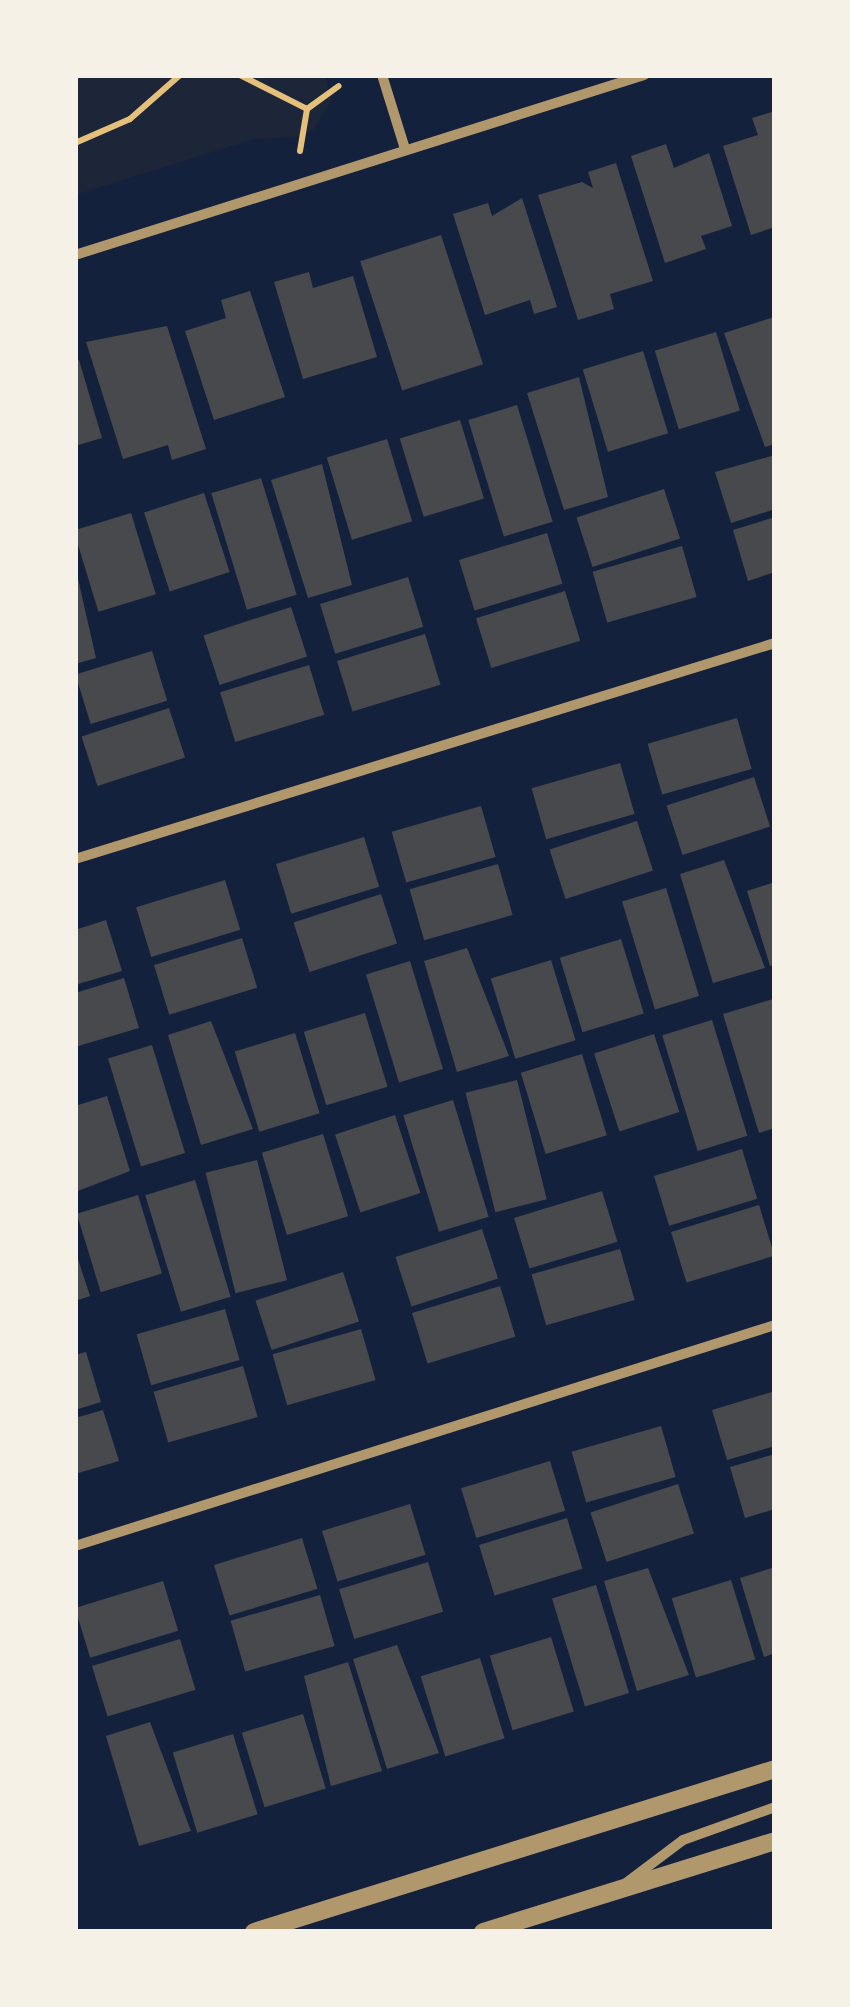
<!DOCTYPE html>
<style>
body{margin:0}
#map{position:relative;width:850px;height:2007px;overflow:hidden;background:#14213d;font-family:Roboto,sans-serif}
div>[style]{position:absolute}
.green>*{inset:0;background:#1d2539}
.building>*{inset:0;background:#48494c;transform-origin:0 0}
.path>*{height:6px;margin:-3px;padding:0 3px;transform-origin:3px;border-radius:3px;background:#e5c07b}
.minor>*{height:10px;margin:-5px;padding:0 5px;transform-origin:5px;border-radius:5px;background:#b1986c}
.tertiary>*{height:18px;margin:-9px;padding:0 9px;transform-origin:9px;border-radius:9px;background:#b1986c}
span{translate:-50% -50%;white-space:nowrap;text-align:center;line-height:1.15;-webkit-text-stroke:8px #f6f1e7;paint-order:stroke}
.frame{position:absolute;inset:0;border:78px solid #f6f1e7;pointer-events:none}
</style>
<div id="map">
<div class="green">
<i style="clip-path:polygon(75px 75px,325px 75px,331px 101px,313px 130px,297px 137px,254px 139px,75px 195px)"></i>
</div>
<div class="building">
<i style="clip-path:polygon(775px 111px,775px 227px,751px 235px,723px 146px,758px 135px,752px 118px)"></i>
<i style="clip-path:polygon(666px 144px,674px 168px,709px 153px,732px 226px,701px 236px,706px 249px,665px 263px,631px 156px)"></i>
<i style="clip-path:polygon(616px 163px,653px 281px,610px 294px,614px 309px,578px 320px,538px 195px,582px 182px,593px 188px,588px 172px)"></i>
<i style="clip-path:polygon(522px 198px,557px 307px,534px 314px,530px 300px,485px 315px,453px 214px,488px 203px,492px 216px)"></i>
<i style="left:441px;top:235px;width:136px;height:85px;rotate:72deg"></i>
<i style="clip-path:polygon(309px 272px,313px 288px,353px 276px,377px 357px,303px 379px,274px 282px)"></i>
<i style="clip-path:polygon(250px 291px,285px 397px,214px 420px,185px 331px,226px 318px,221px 300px)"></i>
<i style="clip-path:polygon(774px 317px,775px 444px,765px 447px,724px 333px)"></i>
<i style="clip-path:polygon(167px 326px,206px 449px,172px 460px,168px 445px,123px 459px,86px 342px)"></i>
<i style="left:716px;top:332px;width:82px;height:64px;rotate:73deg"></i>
<i style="left:643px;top:351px;width:86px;height:63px;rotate:73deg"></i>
<i style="clip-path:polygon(79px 360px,102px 438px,75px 446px,75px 361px)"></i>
<i style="clip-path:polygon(579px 377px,608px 497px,564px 510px,527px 393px)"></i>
<i style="left:517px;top:405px;width:122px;height:51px;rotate:73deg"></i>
<i style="left:460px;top:420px;width:82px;height:63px;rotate:73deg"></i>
<i style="left:387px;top:439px;width:86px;height:63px;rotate:73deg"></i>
<i style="clip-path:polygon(775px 455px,775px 509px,731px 523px,715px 472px)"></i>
<i style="clip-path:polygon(322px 464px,352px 585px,308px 598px,271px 480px)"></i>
<i style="left:261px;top:478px;width:122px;height:52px;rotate:73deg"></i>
<i style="left:664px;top:489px;width:52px;height:92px;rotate:72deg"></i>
<i style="left:204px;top:493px;width:83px;height:63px;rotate:72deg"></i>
<i style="left:131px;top:513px;width:85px;height:60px;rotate:73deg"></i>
<i style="clip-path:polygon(775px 517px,775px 572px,748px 581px,733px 530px)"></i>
<i style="left:547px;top:533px;width:53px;height:92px;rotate:73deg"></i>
<i style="left:682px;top:546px;width:53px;height:93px;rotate:74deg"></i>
<i style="clip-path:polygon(76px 570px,96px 658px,75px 664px,75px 571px)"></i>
<i style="left:408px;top:577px;width:52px;height:92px;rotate:73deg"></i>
<i style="left:565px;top:591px;width:52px;height:93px;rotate:73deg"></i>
<i style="left:291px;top:607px;width:52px;height:92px;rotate:72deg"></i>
<i style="left:425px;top:634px;width:53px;height:92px;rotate:73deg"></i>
<i style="left:152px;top:651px;width:52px;height:80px;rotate:73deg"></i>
<i style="left:309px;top:665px;width:52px;height:93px;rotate:73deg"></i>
<i style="left:169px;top:708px;width:52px;height:92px;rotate:72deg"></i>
<i style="left:737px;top:718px;width:53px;height:93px;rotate:74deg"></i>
<i style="left:620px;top:763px;width:53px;height:92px;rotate:74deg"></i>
<i style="left:754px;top:777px;width:52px;height:92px;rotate:72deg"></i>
<i style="left:481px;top:806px;width:53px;height:93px;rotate:74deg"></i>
<i style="left:637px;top:821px;width:52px;height:92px;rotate:72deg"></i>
<i style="left:364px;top:837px;width:52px;height:92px;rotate:73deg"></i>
<i style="clip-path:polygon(724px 860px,765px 968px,713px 983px,680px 874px)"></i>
<i style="left:498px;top:864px;width:53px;height:92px;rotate:74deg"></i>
<i style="left:225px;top:880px;width:52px;height:93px;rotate:73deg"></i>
<i style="clip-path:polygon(775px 882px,775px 965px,770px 966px,747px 891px)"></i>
<i style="left:666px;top:888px;width:113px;height:46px;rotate:73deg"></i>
<i style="left:381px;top:894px;width:52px;height:92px;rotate:72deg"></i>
<i style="clip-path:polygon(106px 920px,122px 971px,75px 985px,75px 930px)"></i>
<i style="left:242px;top:938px;width:52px;height:92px;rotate:73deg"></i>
<i style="left:621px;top:939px;width:78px;height:64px;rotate:73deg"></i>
<i style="clip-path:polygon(467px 948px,509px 1056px,457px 1072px,424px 961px)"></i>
<i style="left:551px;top:960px;width:84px;height:63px;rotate:73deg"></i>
<i style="left:410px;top:961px;width:113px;height:46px;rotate:73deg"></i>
<i style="clip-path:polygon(124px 978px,139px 1028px,75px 1047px,75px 993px)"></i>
<i style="clip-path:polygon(773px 999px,775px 1128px,759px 1133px,723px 1014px)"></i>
<i style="left:365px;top:1013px;width:77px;height:64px;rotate:73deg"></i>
<i style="left:712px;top:1020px;width:121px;height:52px;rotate:73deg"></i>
<i style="clip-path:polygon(211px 1021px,253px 1129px,201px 1145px,168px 1035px)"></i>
<i style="left:295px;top:1033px;width:84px;height:63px;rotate:73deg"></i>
<i style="left:654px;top:1034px;width:82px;height:63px;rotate:72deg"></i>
<i style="left:152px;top:1045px;width:113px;height:46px;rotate:73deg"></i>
<i style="left:582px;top:1054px;width:85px;height:64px;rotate:73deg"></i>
<i style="left:517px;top:1080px;width:123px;height:53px;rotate:76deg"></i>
<i style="clip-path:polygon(107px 1096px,130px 1171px,75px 1192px,75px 1106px)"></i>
<i style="left:453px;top:1100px;width:122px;height:52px;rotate:73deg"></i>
<i style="left:395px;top:1115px;width:82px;height:63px;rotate:72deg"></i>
<i style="left:323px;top:1134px;width:86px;height:64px;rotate:73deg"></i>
<i style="left:742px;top:1149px;width:52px;height:92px;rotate:73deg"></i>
<i style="left:257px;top:1160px;width:124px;height:53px;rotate:76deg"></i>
<i style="left:195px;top:1180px;width:122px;height:52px;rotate:73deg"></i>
<i style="left:602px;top:1191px;width:53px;height:92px;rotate:73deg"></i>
<i style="left:138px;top:1195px;width:82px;height:64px;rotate:73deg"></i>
<i style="left:759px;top:1205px;width:53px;height:92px;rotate:73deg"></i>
<i style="left:482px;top:1229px;width:52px;height:91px;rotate:72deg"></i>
<i style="left:620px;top:1249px;width:53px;height:92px;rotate:74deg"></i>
<i style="clip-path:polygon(75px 1250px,90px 1296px,75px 1301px)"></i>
<i style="left:343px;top:1272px;width:52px;height:92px;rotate:72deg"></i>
<i style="left:500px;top:1286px;width:53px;height:92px;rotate:73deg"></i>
<i style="left:225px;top:1309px;width:53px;height:92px;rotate:74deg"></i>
<i style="left:361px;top:1329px;width:53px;height:92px;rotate:74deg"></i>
<i style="clip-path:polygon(86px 1352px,101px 1402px,75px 1410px,75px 1355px)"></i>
<i style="left:243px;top:1366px;width:53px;height:93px;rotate:74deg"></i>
<i style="clip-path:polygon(775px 1391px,775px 1446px,727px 1460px,712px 1410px)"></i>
<i style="clip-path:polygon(103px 1410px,119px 1461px,75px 1474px,75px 1418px)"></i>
<i style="left:661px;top:1426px;width:53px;height:93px;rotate:74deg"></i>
<i style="clip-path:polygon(775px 1454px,775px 1509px,745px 1518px,730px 1467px)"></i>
<i style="left:550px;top:1461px;width:52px;height:93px;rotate:73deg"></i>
<i style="left:678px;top:1484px;width:52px;height:92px;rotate:72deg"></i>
<i style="left:410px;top:1504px;width:53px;height:92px;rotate:73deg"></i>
<i style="left:567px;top:1518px;width:53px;height:92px;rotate:73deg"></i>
<i style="left:302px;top:1538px;width:53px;height:92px;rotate:73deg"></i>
<i style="left:428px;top:1562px;width:52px;height:93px;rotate:73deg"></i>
<i style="clip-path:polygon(775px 1567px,775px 1653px,764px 1657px,740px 1578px)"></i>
<i style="clip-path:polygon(648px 1568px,689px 1675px,637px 1691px,604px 1581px)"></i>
<i style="left:731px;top:1580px;width:83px;height:62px;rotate:73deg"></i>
<i style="left:163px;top:1581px;width:52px;height:92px;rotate:73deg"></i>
<i style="left:596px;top:1585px;width:113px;height:46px;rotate:73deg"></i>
<i style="left:320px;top:1595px;width:53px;height:93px;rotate:74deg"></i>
<i style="left:551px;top:1637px;width:78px;height:64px;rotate:73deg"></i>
<i style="left:180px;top:1639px;width:53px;height:92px;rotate:73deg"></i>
<i style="clip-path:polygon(397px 1645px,439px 1753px,387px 1769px,353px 1659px)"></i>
<i style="left:480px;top:1658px;width:84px;height:62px;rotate:73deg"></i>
<i style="clip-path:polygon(348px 1662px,382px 1771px,331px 1786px,304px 1676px)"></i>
<i style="left:303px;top:1714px;width:78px;height:64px;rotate:73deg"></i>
<i style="clip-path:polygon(150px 1722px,191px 1831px,139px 1846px,106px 1736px)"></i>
<i style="left:233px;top:1734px;width:84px;height:63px;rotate:73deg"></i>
</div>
<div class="path">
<i style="left:240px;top:75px;width:75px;rotate:26.9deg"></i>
<i style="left:75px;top:143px;width:60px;rotate:-23.6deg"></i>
<i style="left:130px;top:119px;width:67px;rotate:-41.3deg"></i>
<i style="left:300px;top:151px;width:43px;rotate:-80.5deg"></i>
<i style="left:307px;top:109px;width:39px;rotate:-36deg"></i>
</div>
<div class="minor">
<i style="left:382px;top:75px;width:77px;rotate:72.7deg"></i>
<i style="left:75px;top:255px;width:597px;rotate:-17.55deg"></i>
<i style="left:75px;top:859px;width:733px;rotate:-17.15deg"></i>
<i style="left:75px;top:1546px;width:734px;rotate:-17.52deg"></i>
<i style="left:626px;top:1883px;width:71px;rotate:-37deg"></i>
<i style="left:683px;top:1840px;width:98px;rotate:-19.7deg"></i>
</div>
<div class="tertiary">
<i style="left:254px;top:1932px;width:546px;rotate:-17.37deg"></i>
<i style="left:483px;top:1932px;width:306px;rotate:-17.3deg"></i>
</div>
<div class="frame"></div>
</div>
